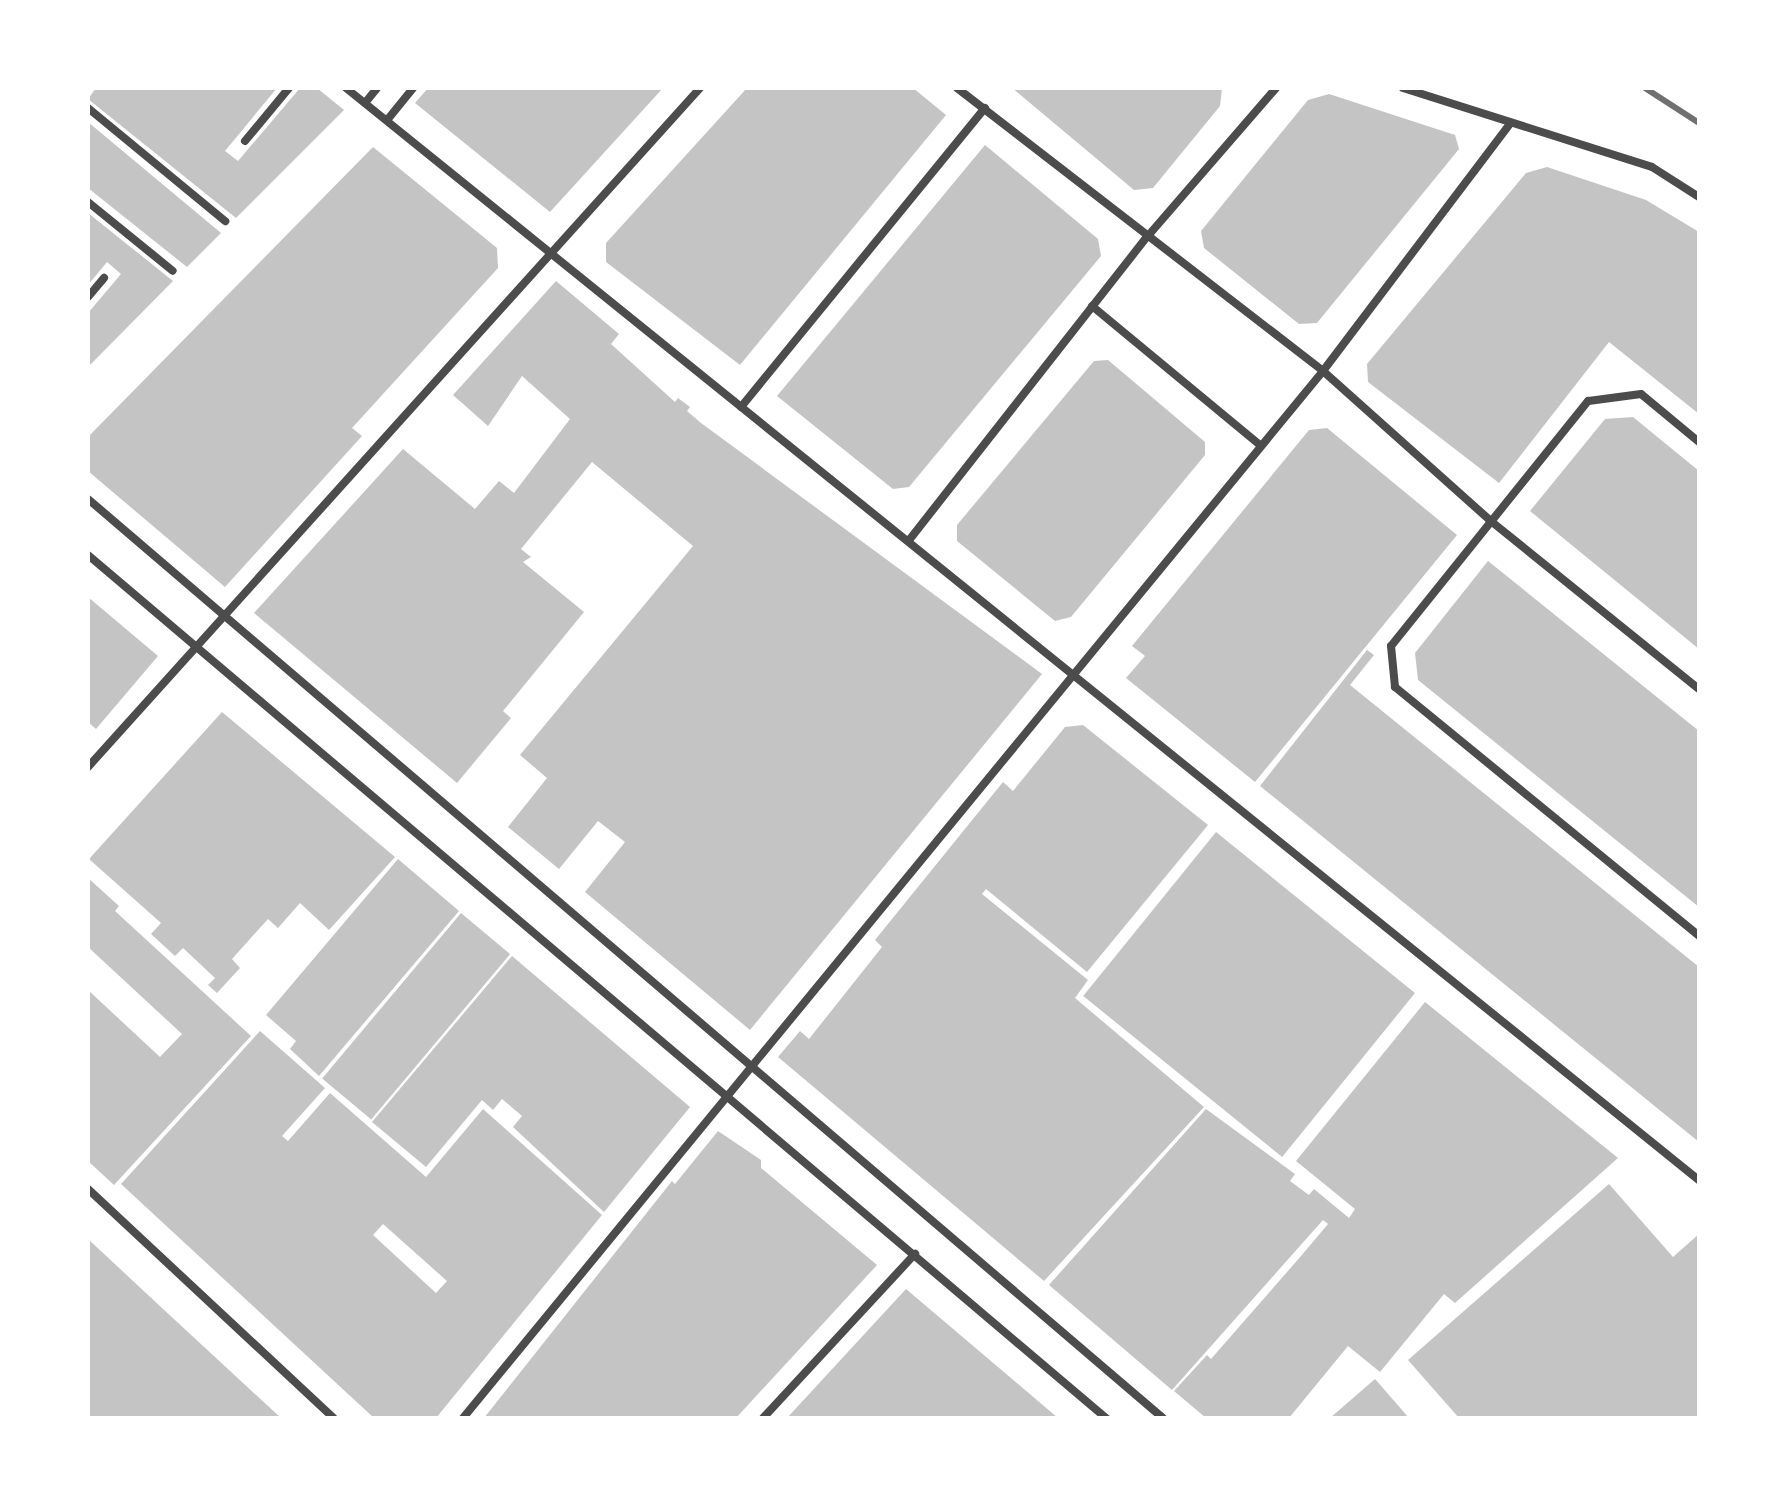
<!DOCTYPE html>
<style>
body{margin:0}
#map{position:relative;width:1787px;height:1506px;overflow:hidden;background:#fff;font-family:Cabin,sans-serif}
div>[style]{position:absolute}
.building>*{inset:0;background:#c4c4c4;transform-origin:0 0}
.minor>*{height:8px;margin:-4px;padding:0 4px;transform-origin:4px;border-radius:4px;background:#4c4c4c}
.rail>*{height:6px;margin:-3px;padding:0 3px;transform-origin:3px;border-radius:3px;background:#707070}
span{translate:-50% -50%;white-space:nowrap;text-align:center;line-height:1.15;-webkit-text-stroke:6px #fff;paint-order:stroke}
.frame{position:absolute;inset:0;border:90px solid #fff;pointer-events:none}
</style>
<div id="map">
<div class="building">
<i style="clip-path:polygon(96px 88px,277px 88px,225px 151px,238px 161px,300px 88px,317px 88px,344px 110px,236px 218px,88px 99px)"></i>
<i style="clip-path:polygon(428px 88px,663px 88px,550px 212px,415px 103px)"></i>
<i style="clip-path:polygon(747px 88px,913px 88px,946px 115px,740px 365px,606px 262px,606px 243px)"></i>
<i style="clip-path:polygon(1012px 88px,1222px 88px,1220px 106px,1153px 188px,1134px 190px)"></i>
<i style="clip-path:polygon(1329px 94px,1455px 135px,1459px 149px,1317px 323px,1299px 324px,1204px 248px,1201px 231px,1308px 100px)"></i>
<i style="clip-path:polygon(88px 122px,221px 233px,187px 267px,88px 188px)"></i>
<i style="clip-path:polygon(985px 145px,1098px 239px,1101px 256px,909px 487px,893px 489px,777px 396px)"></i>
<i style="clip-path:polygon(373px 147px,497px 248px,498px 268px,352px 428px,362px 436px,225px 587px,88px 471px,88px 437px)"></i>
<i style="clip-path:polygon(1547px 167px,1646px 200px,1699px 232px,1699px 414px,1609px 342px,1499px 483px,1368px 382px,1367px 364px,1526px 173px)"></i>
<i style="clip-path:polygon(88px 213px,173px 281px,88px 367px,88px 313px,121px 274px,107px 262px,88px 285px)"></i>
<i style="clip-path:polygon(556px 281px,619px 334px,611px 344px,675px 402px,678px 398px,690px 407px,687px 411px,701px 423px,1042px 674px,750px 1030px,585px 892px,625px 842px,598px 821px,559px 869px,508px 827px,547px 778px,520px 755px,693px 546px,592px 462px,521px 549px,531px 557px,523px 562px,584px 612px,503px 711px,511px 718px,457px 783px,254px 613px,403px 449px,475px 509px,499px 481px,514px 493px,570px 419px,522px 376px,488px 426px,453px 395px)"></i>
<i style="clip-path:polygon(1108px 360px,1205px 442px,1205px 455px,1071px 617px,1055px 621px,957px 541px,957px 525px,1094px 361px)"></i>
<i style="clip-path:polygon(1633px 417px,1699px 471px,1699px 649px,1530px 511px,1605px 419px)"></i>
<i style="clip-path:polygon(1327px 428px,1457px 535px,1255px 782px,1126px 678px,1145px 656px,1132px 646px,1309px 430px)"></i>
<i style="clip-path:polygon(1488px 561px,1699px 731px,1699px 907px,1418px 680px,1415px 653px)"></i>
<i style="clip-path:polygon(88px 597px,158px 656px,96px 729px,88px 722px)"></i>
<i style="clip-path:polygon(1367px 650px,1374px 655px,1350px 685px,1699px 967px,1699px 1142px,1260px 786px)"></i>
<i style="clip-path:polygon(222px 712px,395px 857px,329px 930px,300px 903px,278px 928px,268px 919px,232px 959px,240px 968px,217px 993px,208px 985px,215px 978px,183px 948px,175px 956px,151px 934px,161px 923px,89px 859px)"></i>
<i style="clip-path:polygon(1083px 725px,1208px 825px,1087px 972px,986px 889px,982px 894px,1088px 980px,1075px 998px,1204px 1107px,1044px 1281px,778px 1057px,800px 1031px,809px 1039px,882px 947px,875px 940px,1003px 782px,1013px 791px,1065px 727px)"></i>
<i style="left:1216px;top:832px;width:256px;height:211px;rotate:39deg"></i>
<i style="clip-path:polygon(398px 859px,459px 911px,319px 1076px,290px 1049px,296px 1041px,266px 1015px)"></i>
<i style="clip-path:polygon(88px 878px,119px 906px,115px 911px,251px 1036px,114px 1185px,88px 1161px,88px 990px,160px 1057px,182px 1034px,88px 947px)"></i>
<i style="left:461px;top:913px;width:64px;height:216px;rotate:40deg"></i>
<i style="clip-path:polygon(512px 956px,690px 1107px,604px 1212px,513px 1127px,522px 1116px,502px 1099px,493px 1110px,482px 1100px,426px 1167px,372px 1122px)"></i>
<i style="clip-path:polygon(1425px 1002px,1618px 1158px,1455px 1303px,1444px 1294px,1380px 1372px,1348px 1346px,1289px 1418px,1206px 1418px,1174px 1391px,1207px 1355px,1211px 1359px,1301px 1256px,1328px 1224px,1323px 1220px,1172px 1390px,1049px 1285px,1206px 1109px,1295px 1174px,1290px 1181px,1309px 1195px,1314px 1189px,1349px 1218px,1355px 1209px,1296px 1161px)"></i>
<i style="clip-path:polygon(evenodd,260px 1031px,325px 1088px,282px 1136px,288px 1141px,330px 1093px,426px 1177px,483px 1109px,602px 1215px,436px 1418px,374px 1418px,121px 1184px,260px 1031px,383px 1224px,447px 1281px,436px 1293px,373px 1235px,383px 1224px)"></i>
<i style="clip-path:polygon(718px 1131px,761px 1160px,761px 1168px,877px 1265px,736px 1418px,484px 1418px,672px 1181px,675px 1184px)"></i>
<i style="clip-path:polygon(1609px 1184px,1673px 1257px,1699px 1234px,1699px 1418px,1459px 1418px,1408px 1360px)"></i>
<i style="clip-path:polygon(88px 1239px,162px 1308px,281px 1418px,88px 1418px)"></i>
<i style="clip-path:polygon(906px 1289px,952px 1328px,1058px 1418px,787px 1418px)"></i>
<i style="clip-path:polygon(1375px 1379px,1409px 1418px,1330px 1418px)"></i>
</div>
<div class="minor">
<i style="left:346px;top:88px;width:1739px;rotate:38.91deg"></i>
<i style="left:957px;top:88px;width:463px;rotate:37.7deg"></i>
<i style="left:1323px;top:371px;width:227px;rotate:41.8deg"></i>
<i style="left:1492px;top:522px;width:266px;rotate:38.9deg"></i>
<i style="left:1403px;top:88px;width:261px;rotate:17.6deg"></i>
<i style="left:1652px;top:167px;width:56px;rotate:32.6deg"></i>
<i style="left:365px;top:103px;width:19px;rotate:-51deg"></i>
<i style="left:88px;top:108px;width:178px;rotate:39.5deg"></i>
<i style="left:388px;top:119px;width:40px;rotate:-51deg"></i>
<i style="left:245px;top:141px;width:69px;rotate:-50.3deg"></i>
<i style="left:88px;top:202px;width:109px;rotate:39.1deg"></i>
<i style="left:88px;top:297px;width:25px;rotate:-50deg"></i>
<i style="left:1092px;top:306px;width:218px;rotate:39.6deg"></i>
<i style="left:741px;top:407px;width:386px;rotate:-50.8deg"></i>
<i style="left:1699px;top:442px;width:75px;rotate:-140.4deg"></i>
<i style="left:1641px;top:394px;width:53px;rotate:172.5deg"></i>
<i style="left:1588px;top:401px;width:314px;rotate:128.8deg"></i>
<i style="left:1391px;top:646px;width:41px;rotate:84.4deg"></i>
<i style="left:1395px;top:687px;width:393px;rotate:39.3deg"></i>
<i style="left:88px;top:499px;width:1414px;rotate:40.53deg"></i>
<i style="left:910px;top:539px;width:384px;rotate:-51.9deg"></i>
<i style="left:1147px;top:237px;width:197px;rotate:-49.1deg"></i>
<i style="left:88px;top:555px;width:1335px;rotate:40.29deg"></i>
<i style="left:88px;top:767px;width:914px;rotate:-47.97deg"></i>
<i style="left:88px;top:1189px;width:336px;rotate:43deg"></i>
<i style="left:463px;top:1418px;width:1355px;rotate:-50.6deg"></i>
<i style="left:1323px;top:371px;width:308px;rotate:-52.9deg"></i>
<i style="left:763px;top:1418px;width:224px;rotate:-47.2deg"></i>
</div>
<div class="rail">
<i style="left:1645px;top:88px;width:64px;rotate:32.9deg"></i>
</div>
<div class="frame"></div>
</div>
